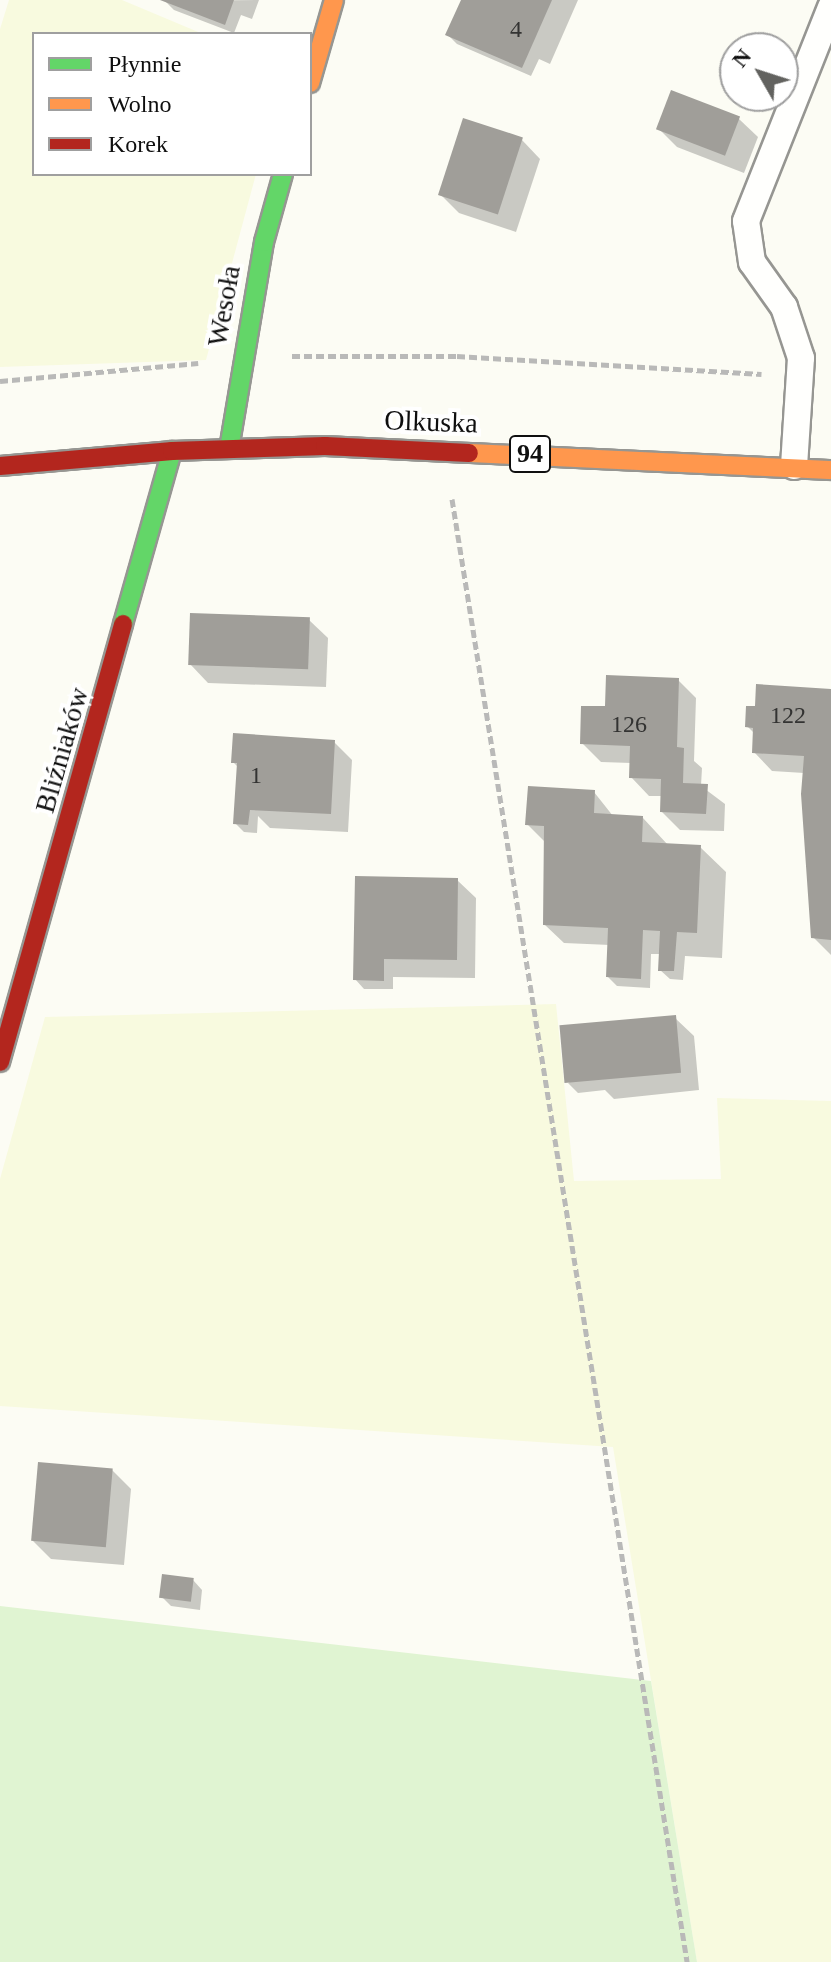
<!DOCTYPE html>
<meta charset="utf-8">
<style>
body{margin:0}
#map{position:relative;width:831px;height:1962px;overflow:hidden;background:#fcfcf4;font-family:Georgia,serif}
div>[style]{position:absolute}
.farmland>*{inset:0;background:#f8fadf}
.green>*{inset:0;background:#e0f4d2}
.shadow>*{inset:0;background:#0003}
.building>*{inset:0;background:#a09e99;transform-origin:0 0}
.path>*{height:5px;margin-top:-2.5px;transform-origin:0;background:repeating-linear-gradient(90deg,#b9b9b8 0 8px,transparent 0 12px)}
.roads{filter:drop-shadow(2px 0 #969692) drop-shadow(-2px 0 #969692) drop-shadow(0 2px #969692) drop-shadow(0 -2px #969692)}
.lane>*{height:26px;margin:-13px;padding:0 13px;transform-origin:13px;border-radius:13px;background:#fffffd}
.fast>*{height:18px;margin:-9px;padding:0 9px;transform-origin:9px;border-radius:9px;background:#63d668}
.slow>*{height:18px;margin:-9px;padding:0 9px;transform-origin:9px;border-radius:9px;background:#ff974d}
.jam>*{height:18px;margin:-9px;padding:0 9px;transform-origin:9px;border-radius:9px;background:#b3261e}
span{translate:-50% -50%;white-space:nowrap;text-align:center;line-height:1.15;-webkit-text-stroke:8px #fff;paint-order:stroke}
.number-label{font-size:24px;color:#333332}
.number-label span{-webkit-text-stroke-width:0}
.shield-label span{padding:2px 6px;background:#fff;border:2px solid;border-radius:6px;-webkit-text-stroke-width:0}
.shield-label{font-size:26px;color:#0f0f0f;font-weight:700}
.street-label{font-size:28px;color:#0f0f0f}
.legend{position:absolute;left:32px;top:32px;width:280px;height:144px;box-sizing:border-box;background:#fff;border:2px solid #9f9f9f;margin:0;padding:10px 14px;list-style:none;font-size:24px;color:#0f0f0f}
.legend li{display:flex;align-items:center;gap:16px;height:40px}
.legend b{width:40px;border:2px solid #9f9f9f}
.north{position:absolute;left:719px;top:32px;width:80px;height:80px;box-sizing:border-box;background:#fff;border:2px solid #9f9f9f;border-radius:50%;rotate:309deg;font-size:22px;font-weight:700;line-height:32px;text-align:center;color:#0f0f0f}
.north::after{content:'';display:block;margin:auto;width:28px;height:36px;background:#62625f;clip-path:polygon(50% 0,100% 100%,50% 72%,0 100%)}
</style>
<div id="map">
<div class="farmland">
<i style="clip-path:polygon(9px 0,122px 0,203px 34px,34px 34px,34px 174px,256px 174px,206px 360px,0 367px,0 29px)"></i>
<i style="clip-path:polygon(556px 1004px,574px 1181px,721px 1179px,717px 1098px,831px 1101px,831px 1962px,697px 1962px,613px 1447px,0 1406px,0 1179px,45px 1017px)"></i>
</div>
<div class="green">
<i style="clip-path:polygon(0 1606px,651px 1681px,697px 1962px,0 1962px)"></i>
</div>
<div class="shadow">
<i style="clip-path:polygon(259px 0,252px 19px,241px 15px,234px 33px,174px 10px,165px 1px)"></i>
<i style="clip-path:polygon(463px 0,578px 0,550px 64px,539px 59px,531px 76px,457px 44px,447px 34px)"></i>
<i style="clip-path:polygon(739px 119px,758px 137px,744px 173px,677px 147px,658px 128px)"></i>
<i style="clip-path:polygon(522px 140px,540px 159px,516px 232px,459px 213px,440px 194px)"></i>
<i style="clip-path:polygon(309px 620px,328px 638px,326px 687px,208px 683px,190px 664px)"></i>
<i style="clip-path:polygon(678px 680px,696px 698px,694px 761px,702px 768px,701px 786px,725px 804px,724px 831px,680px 830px,662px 812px,662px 796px,649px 796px,631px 777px,631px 763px,601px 762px,582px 743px,607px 708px)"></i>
<i style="clip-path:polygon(831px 691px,831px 955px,813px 937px,804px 773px,772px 771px,754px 752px,755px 734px,747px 726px,757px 708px)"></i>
<i style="clip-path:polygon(334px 742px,352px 760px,348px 832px,270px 828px,258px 816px,257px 833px,244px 832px,235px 823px,239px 768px,233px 762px)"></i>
<i style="clip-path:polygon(594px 792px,613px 816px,643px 818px,668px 845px,700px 847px,726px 872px,722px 958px,685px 956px,683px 980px,670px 979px,660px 970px,661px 954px,651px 954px,650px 988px,617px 986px,608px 977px,610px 945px,564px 943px,545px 925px,546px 843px,527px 824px)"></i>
<i style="clip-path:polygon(457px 880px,476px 898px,475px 978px,393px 977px,393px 989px,364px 989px,355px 979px)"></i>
<i style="clip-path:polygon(675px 1018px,694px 1036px,699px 1090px,614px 1099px,605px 1090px,578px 1093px,568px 1083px)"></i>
<i style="clip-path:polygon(112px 1470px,131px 1489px,124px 1565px,51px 1559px,32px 1540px)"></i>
<i style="clip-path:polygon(193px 1580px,202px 1590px,200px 1610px,171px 1606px,162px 1597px)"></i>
</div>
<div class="building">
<i style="clip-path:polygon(160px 0,234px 0,225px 25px)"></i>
<i style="clip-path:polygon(461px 0,552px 0,522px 68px,445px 35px)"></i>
<i style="left:671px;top:90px;width:74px;height:42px;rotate:21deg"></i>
<i style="left:463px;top:118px;width:63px;height:81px;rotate:18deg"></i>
<i style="left:190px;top:613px;width:120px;height:52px;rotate:2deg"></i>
<i style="clip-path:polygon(606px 675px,679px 678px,677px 747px,684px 748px,683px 783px,708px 784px,706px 814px,660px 812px,661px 779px,629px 778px,630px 746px,580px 744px,581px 706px,605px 706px)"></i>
<i style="clip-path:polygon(756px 684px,831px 689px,831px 940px,811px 938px,801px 794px,804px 756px,752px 753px,753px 728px,745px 727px,746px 706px,755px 706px)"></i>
<i style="clip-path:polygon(233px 733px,335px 740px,331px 814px,250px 810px,248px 825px,233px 824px,237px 763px,231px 763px)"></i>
<i style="clip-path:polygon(528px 786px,595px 790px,594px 813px,643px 816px,642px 842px,701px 845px,697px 933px,677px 932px,674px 971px,658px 971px,660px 931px,643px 930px,641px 979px,606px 977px,608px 928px,543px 925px,544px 826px,525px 825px)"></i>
<i style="clip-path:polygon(355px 876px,458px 878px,457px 960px,384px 959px,384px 981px,353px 980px)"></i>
<i style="left:676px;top:1015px;width:58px;height:117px;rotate:85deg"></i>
<i style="left:38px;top:1462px;width:75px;height:79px;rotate:5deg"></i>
<i style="left:162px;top:1574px;width:32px;height:24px;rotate:7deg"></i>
</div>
<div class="path">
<i style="left:292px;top:356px;width:165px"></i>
<i style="left:457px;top:356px;width:305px;rotate:3.4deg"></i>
<i style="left:0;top:381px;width:199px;rotate:-5.2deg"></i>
<i style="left:452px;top:499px;width:1482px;rotate:80.87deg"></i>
</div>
<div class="roads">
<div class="lane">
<i style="left:794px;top:466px;width:108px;rotate:-86.3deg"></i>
<i style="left:801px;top:358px;width:54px;rotate:-108.4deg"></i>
<i style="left:784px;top:307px;width:55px;rotate:-125.4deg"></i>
<i style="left:752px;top:262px;width:41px;rotate:-98.3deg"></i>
<i style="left:746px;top:221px;width:230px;rotate:-68.3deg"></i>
</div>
<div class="fast">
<i style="left:229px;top:449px;width:210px;rotate:-80.4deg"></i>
<i style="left:264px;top:242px;width:71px;rotate:-74.4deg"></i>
<i style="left:123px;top:624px;width:180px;rotate:-74.2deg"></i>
</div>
<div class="slow">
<i style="left:310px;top:83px;width:86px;rotate:-73.9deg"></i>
<i style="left:469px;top:453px;width:362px;rotate:2.7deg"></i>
</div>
<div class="jam">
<i style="left:0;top:466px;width:173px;rotate:-5deg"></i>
<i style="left:172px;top:451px;width:153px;rotate:-1.9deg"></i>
<i style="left:325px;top:446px;width:144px;rotate:2.8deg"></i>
<i style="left:0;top:1062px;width:455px;rotate:-74.3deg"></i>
</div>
</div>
<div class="number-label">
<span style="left:516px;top:30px">4</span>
<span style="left:788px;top:716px">122</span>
<span style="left:629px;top:725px">126</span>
<span style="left:256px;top:776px">1</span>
</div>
<div class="shield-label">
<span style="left:530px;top:454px">94</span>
</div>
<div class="street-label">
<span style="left:224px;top:306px;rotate:-80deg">Wesoła</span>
<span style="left:431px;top:422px;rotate:2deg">Olkuska</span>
<span style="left:62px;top:750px;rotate:-74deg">Bliźniaków</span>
</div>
<ul class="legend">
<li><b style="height:10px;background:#63d668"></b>Płynnie</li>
<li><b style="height:10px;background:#ff974d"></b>Wolno</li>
<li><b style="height:10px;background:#b3261e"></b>Korek</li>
</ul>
<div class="north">N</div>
</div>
